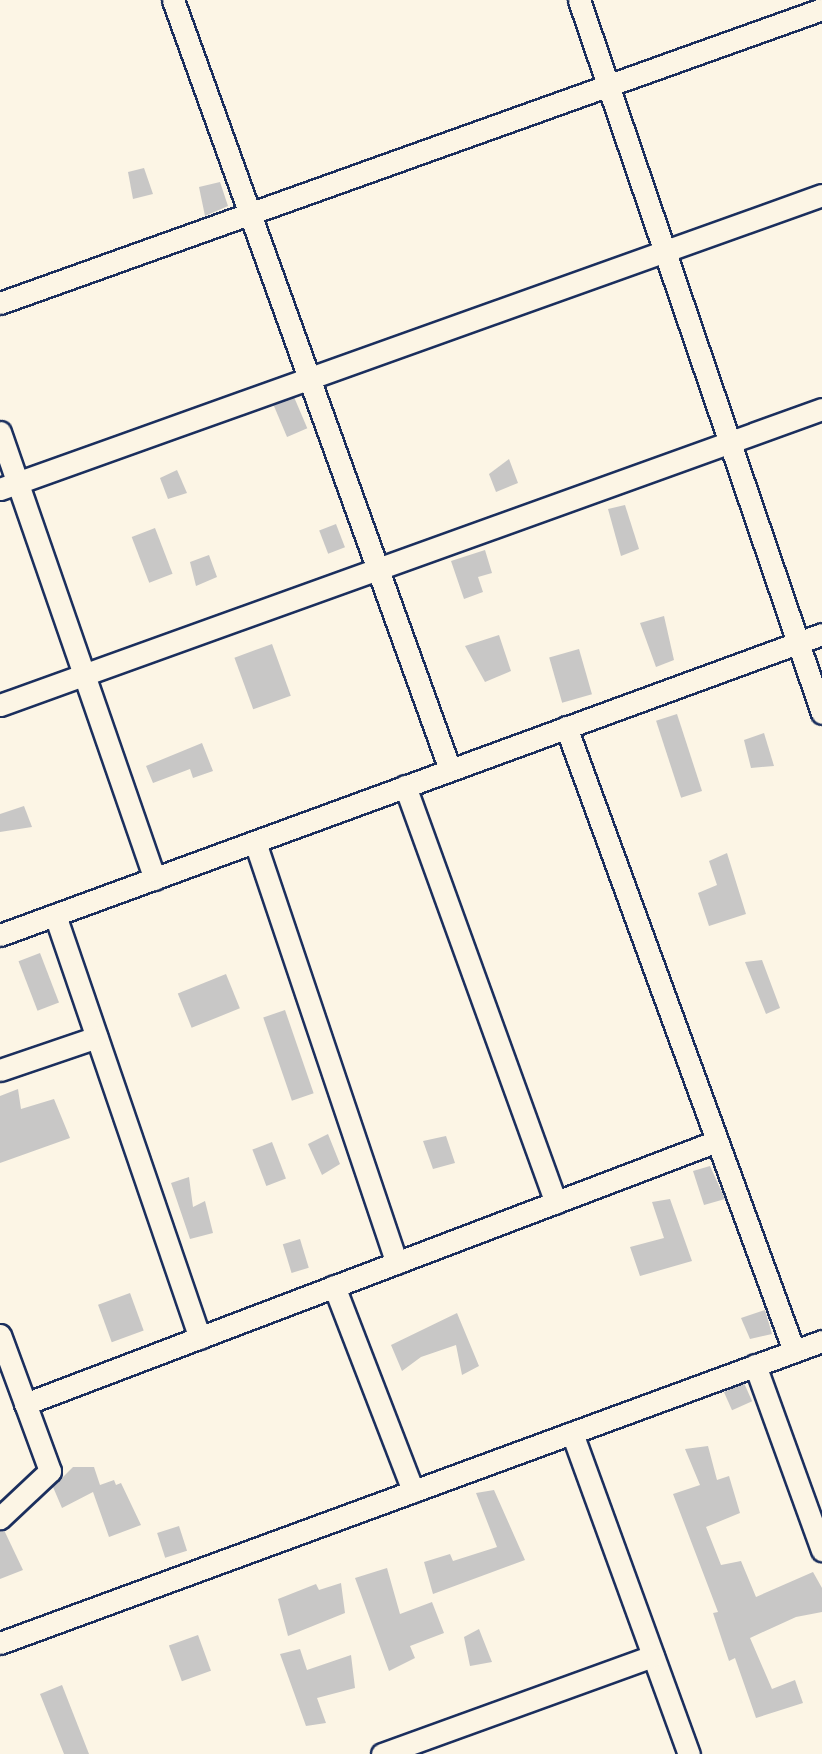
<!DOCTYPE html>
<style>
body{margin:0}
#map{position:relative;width:822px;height:1754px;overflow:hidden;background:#fcf5e5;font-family:Kalam,sans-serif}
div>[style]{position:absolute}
.building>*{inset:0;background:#c8c7c6;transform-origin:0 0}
.roads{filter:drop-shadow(2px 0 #1b2f5e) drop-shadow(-2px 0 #1b2f5e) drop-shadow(0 2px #1b2f5e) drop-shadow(0 -2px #1b2f5e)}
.minor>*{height:21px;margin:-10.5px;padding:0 10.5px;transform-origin:10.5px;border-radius:10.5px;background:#fcf5e5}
span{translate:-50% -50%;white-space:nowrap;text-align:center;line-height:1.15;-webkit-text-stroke:5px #fcf5e5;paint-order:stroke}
</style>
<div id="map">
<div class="building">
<i style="clip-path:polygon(144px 168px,153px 194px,133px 199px,128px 172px)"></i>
<i style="clip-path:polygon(220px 182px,228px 206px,205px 216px,199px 187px)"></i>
<i style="left:294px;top:397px;width:34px;height:22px;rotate:67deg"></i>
<i style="clip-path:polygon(509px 459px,518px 483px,496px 492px,489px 474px)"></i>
<i style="clip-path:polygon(177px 470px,187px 493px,168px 499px,160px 478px)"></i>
<i style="clip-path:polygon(625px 505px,639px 549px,621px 556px,608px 509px)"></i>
<i style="left:336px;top:524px;width:25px;height:18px;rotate:69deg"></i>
<i style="left:155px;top:528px;width:49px;height:25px;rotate:69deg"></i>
<i style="clip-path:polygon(485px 550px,492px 573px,478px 577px,483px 592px,464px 599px,451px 561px)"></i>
<i style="clip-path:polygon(209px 555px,217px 577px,196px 586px,190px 562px)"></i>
<i style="clip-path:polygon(664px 616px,674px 660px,656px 667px,640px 623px)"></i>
<i style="clip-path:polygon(499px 635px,511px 671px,485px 682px,465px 646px)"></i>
<i style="left:272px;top:644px;width:55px;height:40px;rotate:70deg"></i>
<i style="left:579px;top:649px;width:47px;height:31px;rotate:74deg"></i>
<i style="left:677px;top:714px;width:81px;height:22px;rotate:72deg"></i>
<i style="clip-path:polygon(764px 733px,774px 766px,751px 768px,744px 740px)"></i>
<i style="clip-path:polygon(202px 743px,213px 771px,193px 778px,190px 769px,153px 783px,146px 766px)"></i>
<i style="clip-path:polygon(24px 806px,32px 827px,0 832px,0 814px)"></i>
<i style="clip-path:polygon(727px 853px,746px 914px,709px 926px,698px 893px,717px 885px,709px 861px)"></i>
<i style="left:40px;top:953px;width:53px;height:23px;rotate:69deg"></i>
<i style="clip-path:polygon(762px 960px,780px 1008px,766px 1014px,745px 962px)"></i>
<i style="left:226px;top:974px;width:37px;height:52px;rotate:68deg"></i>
<i style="left:285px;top:1010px;width:88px;height:23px;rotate:71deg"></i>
<i style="clip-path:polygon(18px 1089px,21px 1109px,54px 1099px,70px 1138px,0 1163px,0 1096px)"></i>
<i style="clip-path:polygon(328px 1134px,340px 1164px,322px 1175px,308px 1144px)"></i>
<i style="clip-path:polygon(446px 1136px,455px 1163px,433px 1169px,423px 1141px)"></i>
<i style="left:272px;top:1142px;width:39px;height:21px;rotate:69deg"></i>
<i style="clip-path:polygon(710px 1166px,725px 1199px,704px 1205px,693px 1171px)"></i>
<i style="clip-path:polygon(189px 1177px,193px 1207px,205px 1201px,213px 1233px,190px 1239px,171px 1183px)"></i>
<i style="clip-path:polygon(670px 1199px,692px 1261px,640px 1276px,630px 1247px,664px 1238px,652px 1202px)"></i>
<i style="left:300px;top:1239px;width:30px;height:18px;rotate:73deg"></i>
<i style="left:130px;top:1293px;width:40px;height:34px;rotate:70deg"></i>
<i style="clip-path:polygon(765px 1310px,772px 1334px,750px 1339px,741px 1318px)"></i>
<i style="clip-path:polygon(457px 1313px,479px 1366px,462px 1375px,456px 1345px,421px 1357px,402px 1371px,391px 1345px)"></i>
<i style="left:744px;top:1383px;width:20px;height:22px;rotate:66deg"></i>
<i style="clip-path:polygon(708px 1446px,717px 1480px,729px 1476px,740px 1513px,706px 1527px,721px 1565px,741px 1561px,756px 1597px,813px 1572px,822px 1588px,822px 1612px,796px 1617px,750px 1638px,772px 1689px,795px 1680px,803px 1703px,756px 1718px,735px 1658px,729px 1661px,713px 1613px,718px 1612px,673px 1494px,700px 1485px,685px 1449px)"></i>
<i style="clip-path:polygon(73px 1467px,94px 1467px,100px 1485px,114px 1480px,116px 1485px,121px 1483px,141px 1525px,109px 1537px,93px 1492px,62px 1508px,53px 1487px)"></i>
<i style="clip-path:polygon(494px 1490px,525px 1560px,433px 1594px,424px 1562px,450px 1554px,453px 1561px,497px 1547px,476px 1493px)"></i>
<i style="left:179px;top:1526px;width:26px;height:23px;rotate:72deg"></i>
<i style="clip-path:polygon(0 1530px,4px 1530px,23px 1570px,0 1579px)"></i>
<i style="clip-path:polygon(387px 1568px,400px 1614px,432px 1602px,444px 1633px,410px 1646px,415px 1658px,389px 1671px,355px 1578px)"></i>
<i style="clip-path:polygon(341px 1583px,345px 1613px,288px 1636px,278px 1599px,316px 1584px,319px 1590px)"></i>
<i style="clip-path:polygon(479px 1629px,492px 1662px,470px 1666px,464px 1637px)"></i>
<i style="left:198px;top:1635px;width:38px;height:31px;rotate:70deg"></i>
<i style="clip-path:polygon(300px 1649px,307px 1670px,351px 1655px,355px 1688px,317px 1698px,326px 1723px,306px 1726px,280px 1654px)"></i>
<i style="clip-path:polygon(62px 1685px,89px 1754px,64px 1754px,40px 1694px)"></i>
</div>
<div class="roads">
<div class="minor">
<i style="left:173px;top:0;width:818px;rotate:70.21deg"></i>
<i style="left:579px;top:0;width:753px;rotate:71.18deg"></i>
<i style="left:0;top:303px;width:873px;rotate:-19.68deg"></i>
<i style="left:0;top:432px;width:473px;rotate:70.9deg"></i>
<i style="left:0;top:489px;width:873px;rotate:-19.68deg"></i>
<i style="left:0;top:705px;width:874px;rotate:-19.8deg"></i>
<i style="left:566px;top:727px;width:664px;rotate:69.93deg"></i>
<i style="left:405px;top:786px;width:443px;rotate:70.1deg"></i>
<i style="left:255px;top:842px;width:444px;rotate:71.4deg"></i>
<i style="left:55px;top:915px;width:447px;rotate:71.1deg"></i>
<i style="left:0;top:935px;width:875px;rotate:-20.11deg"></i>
<i style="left:0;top:1070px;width:102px;rotate:-18.8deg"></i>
<i style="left:334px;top:1286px;width:220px;rotate:68.9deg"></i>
<i style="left:0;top:1335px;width:145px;rotate:69.8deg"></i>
<i style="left:50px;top:1471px;width:69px;rotate:136.8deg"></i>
<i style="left:755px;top:1365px;width:197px;rotate:70.1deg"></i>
<i style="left:25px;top:1404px;width:740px;rotate:-20.81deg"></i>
<i style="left:572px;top:1433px;width:342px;rotate:70deg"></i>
<i style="left:0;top:1643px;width:876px;rotate:-20.17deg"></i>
<i style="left:382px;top:1754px;width:288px;rotate:-19.9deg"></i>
</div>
</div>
</div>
